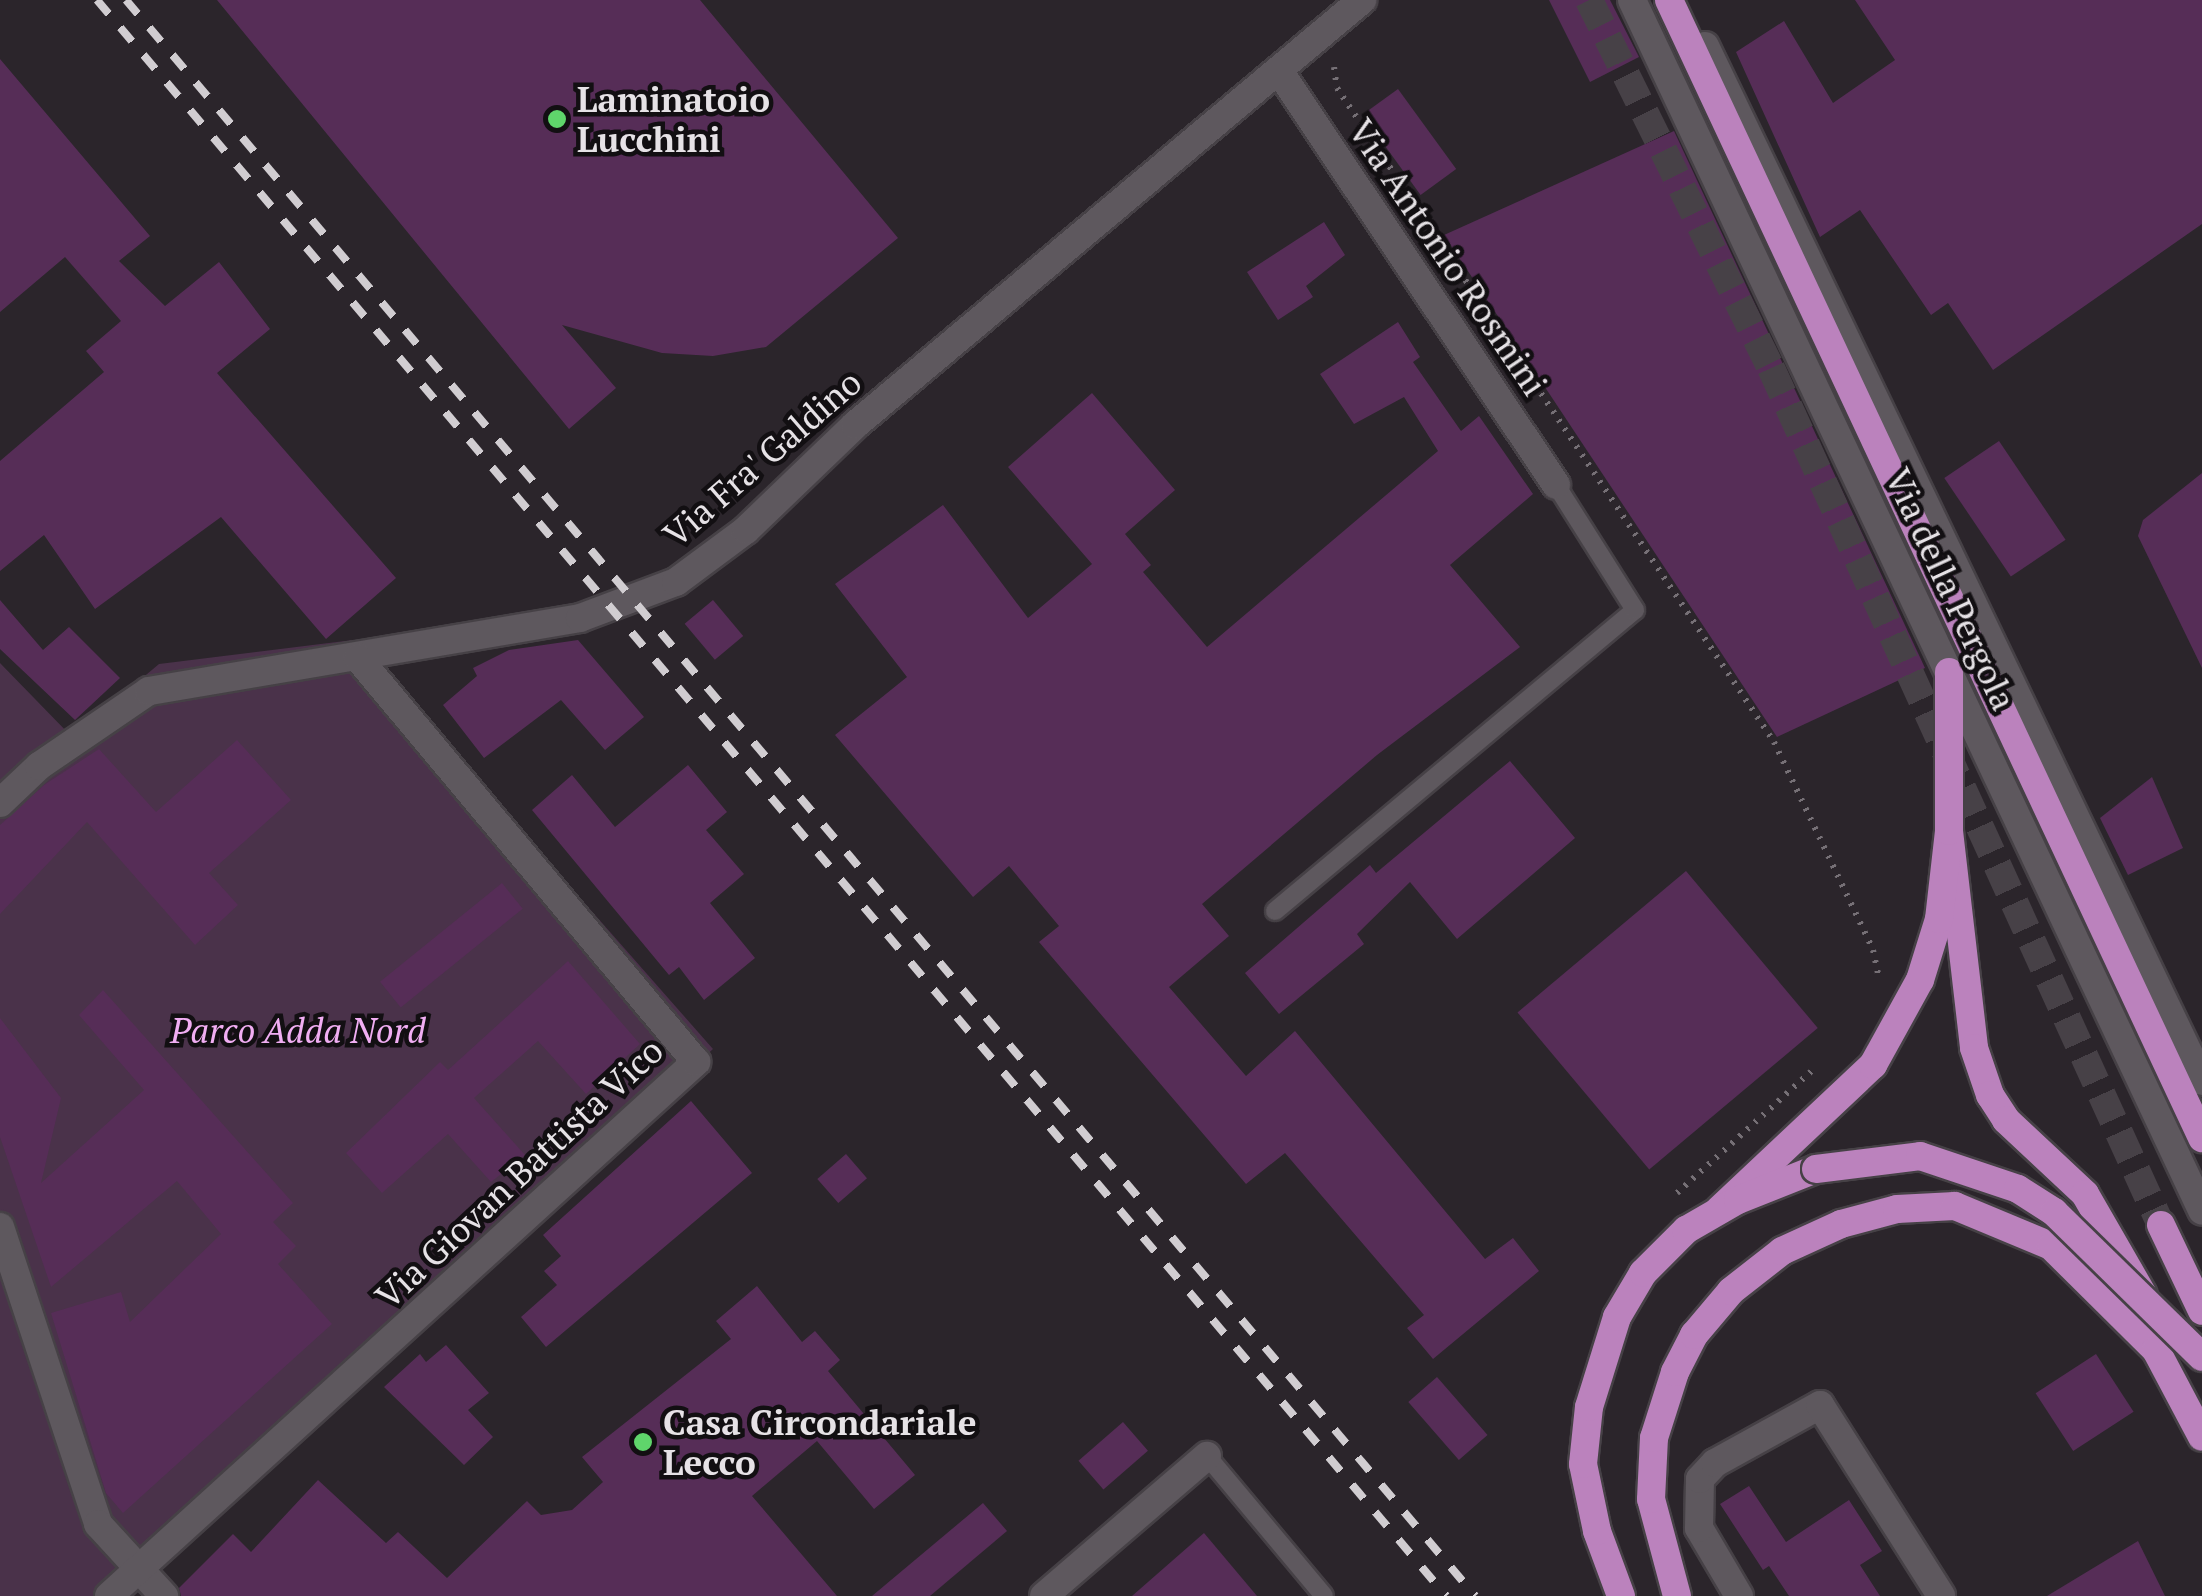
<!DOCTYPE html>
<style>
body{margin:0}
#map{position:relative;width:2202px;height:1596px;overflow:hidden;background:#2b252b;font-family:"PT Serif",serif}
div>[style]{position:absolute}
.green>*{inset:0;background:#4a324a}
.building>*{inset:0;background:#562d57;transform-origin:0 0}
.trunk-tunnel>*{height:28px;margin-top:-14px;transform-origin:0;background:repeating-linear-gradient(90deg,#474147 0 28px,transparent 0 42px)}
.path>*{height:6px;margin-top:-3px;transform-origin:0;background:repeating-linear-gradient(90deg,#767076 0 2.5px,transparent 0 10.5px)}
.roads{filter:drop-shadow(2px 0 #464146) drop-shadow(-2px 0 #464146) drop-shadow(0 2px #464146) drop-shadow(0 -2px #464146)}
.service>*{height:18px;margin:-9px;padding:0 9px;transform-origin:9px;border-radius:9px;background:#5e585e}
.minor>*{height:28px;margin:-14px;padding:0 14px;transform-origin:14px;border-radius:14px;background:#5e585e}
.tertiary>*{height:28px;margin:-14px;padding:0 14px;transform-origin:14px;border-radius:14px;background:#5e585e}
.trunk>*{height:28px;margin:-14px;padding:0 14px;transform-origin:14px;border-radius:14px;background:#bb82bd}
.rail>*{height:8px;margin-top:-4px;transform-origin:0;background:repeating-linear-gradient(90deg,#d1cdd1 0 18px,transparent 0 36px)}
.bridges{filter:drop-shadow(2px 0 #464146) drop-shadow(-2px 0 #464146) drop-shadow(0 2px #464146) drop-shadow(0 -2px #464146)}
.trunk-bridge>*{height:28px;margin:-14px;padding:0 14px;transform-origin:14px;border-radius:14px;background:#bb82bd}
.dots>*{width:28px;height:28px;translate:-50% -50%;box-sizing:border-box;border:5px solid #120f12;border-radius:50%}
span{translate:-50% -50%;white-space:nowrap;text-align:center;line-height:1.15;-webkit-text-stroke:9px #120f12;paint-order:stroke}
.poi-label{font-size:35px;color:#e6e2e6;font-weight:700}
.left{translate:0 -50%;text-align:left}
.street-label{font-size:35px;color:#e6e2e6}
.park-label{font-size:35px;color:#f1aef3;font-style:italic}
</style>
<div id="map">
<div class="green">
<i style="clip-path:polygon(353px 640px,713px 1049px,130px 1596px,0 1596px,0 663px,72px 737px,159px 664px)"></i>
</div>
<div class="building">
<i style="clip-path:polygon(217px 0,700px 0,898px 238px,766px 347px,713px 356px,662px 353px,562px 325px,616px 388px,569px 429px)"></i>
<i style="clip-path:polygon(1549px 0,1610px 0,1639px 57px,1590px 82px)"></i>
<i style="clip-path:polygon(1855px 0,2202px 0,2202px 224px,1993px 370px,1948px 303px,1931px 315px,1860px 210px,1820px 237px,1736px 52px,1784px 21px,1833px 103px,1895px 60px)"></i>
<i style="clip-path:polygon(0 59px,150px 236px,119px 261px,165px 306px,219px 262px,270px 329px,217px 373px,396px 578px,326px 639px,221px 517px,95px 609px,44px 535px,0 571px,0 461px,104px 372px,86px 351px,121px 321px,65px 257px,0 312px)"></i>
<i style="left:1398px;top:89px;width:99px;height:44px;rotate:54deg"></i>
<i style="clip-path:polygon(1674px 131px,1925px 668px,1777px 737px,1444px 235px)"></i>
<i style="clip-path:polygon(1324px 222px,1345px 255px,1306px 286px,1313px 297px,1278px 320px,1247px 272px)"></i>
<i style="clip-path:polygon(1398px 322px,1420px 357px,1413px 362px,1461px 431px,1479px 416px,1533px 494px,1450px 565px,1520px 647px,1377px 755px,1202px 904px,1229px 936px,1169px 987px,1246px 1076px,1295px 1031px,1485px 1259px,1513px 1238px,1539px 1271px,1433px 1359px,1407px 1328px,1424px 1315px,1285px 1153px,1246px 1184px,1039px 942px,1059px 926px,1009px 866px,973px 897px,835px 735px,907px 677px,835px 584px,943px 505px,1028px 618px,1092px 564px,1008px 467px,1092px 393px,1175px 490px,1125px 534px,1151px 565px,1143px 572px,1207px 647px,1438px 451px,1404px 397px,1354px 424px,1320px 374px)"></i>
<i style="left:1999px;top:441px;width:119px;height:66px;rotate:56deg"></i>
<i style="clip-path:polygon(2202px 473px,2202px 668px,2138px 536px,2143px 520px)"></i>
<i style="clip-path:polygon(0 600px,43px 650px,69px 627px,120px 678px,75px 720px,0 649px)"></i>
<i style="left:713px;top:600px;width:47px;height:37px;rotate:50deg"></i>
<i style="clip-path:polygon(578px 640px,644px 717px,605px 750px,561px 700px,484px 758px,443px 705px,477px 676px,473px 668px,509px 650px)"></i>
<i style="clip-path:polygon(237px 740px,291px 800px,209px 873px,238px 905px,195px 945px,87px 822px,0 914px,0 825px,44px 785px,99px 749px,156px 812px)"></i>
<i style="clip-path:polygon(1510px 761px,1575px 838px,1457px 939px,1410px 882px,1357px 934px,1364px 944px,1279px 1014px,1245px 973px,1370px 865px,1376px 873px)"></i>
<i style="clip-path:polygon(688px 765px,727px 812px,706px 830px,744px 874px,710px 903px,755px 958px,704px 1000px,679px 967px,669px 975px,532px 810px,572px 775px,615px 827px)"></i>
<i style="clip-path:polygon(2152px 777px,2183px 848px,2128px 875px,2100px 818px)"></i>
<i style="left:1686px;top:871px;width:205px;height:220px;rotate:50deg"></i>
<i style="left:502px;top:883px;width:33px;height:157px;rotate:51deg"></i>
<i style="clip-path:polygon(568px 961px,640px 1044px,586px 1094px,538px 1041px,474px 1098px,525px 1155px,491px 1182px,448px 1134px,382px 1193px,346px 1153px,440px 1062px,448px 1070px)"></i>
<i style="clip-path:polygon(103px 990px,293px 1203px,273px 1222px,296px 1246px,278px 1264px,332px 1324px,123px 1513px,106px 1493px,51px 1313px,121px 1292px,130px 1322px,221px 1234px,177px 1181px,51px 1287px,0 1137px,0 1018px,61px 1098px,41px 1183px,144px 1090px,79px 1015px)"></i>
<i style="clip-path:polygon(691px 1101px,752px 1173px,546px 1347px,521px 1317px,557px 1285px,544px 1271px,561px 1256px,543px 1235px)"></i>
<i style="left:846px;top:1154px;width:32px;height:38px;rotate:49deg"></i>
<i style="clip-path:polygon(757px 1286px,802px 1342px,815px 1331px,840px 1360px,828px 1371px,915px 1475px,874px 1509px,817px 1441px,752px 1496px,837px 1596px,181px 1596px,179px 1588px,233px 1534px,251px 1552px,318px 1480px,386px 1543px,398px 1532px,447px 1578px,527px 1501px,541px 1515px,572px 1510px,603px 1482px,582px 1457px,731px 1339px,716px 1321px)"></i>
<i style="clip-path:polygon(446px 1345px,489px 1393px,468px 1410px,493px 1437px,464px 1465px,384px 1387px,420px 1354px,426px 1362px)"></i>
<i style="left:2096px;top:1354px;width:69px;height:72px;rotate:57deg"></i>
<i style="left:1437px;top:1377px;width:77px;height:38px;rotate:49deg"></i>
<i style="left:1123px;top:1422px;width:38px;height:59px;rotate:49deg"></i>
<i style="clip-path:polygon(1749px 1486px,1786px 1542px,1849px 1500px,1882px 1551px,1860px 1565px,1880px 1596px,1789px 1596px,1769px 1566px,1763px 1570px,1720px 1504px)"></i>
<i style="clip-path:polygon(983px 1503px,1007px 1531px,930px 1596px,872px 1596px)"></i>
<i style="clip-path:polygon(1204px 1533px,1257px 1596px,1132px 1596px)"></i>
<i style="clip-path:polygon(2138px 1541px,2165px 1596px,2047px 1596px)"></i>
</div>
<div class="trunk-tunnel">
<i style="left:1589px;top:0;width:411px;rotate:63.7deg"></i>
<i style="left:1771px;top:368px;width:942px;rotate:65.53deg"></i>
</div>
<div class="path">
<i style="left:1334px;top:67px;width:21px;rotate:82deg"></i>
<i style="left:1337px;top:88px;width:787px;rotate:56.25deg"></i>
<i style="left:1774px;top:742px;width:230px;rotate:64.5deg"></i>
<i style="left:1873px;top:950px;width:30px;rotate:78deg"></i>
<i style="left:1677px;top:1193px;width:188px;rotate:-42.2deg"></i>
</div>
<div class="roads">
<div class="service">
<i style="left:1275px;top:911px;width:469px;rotate:-39.9deg"></i>
<i style="left:1635px;top:610px;width:148px;rotate:-122.3deg"></i>
<i style="left:1207px;top:1456px;width:182px;rotate:50.1deg"></i>
</div>
<div class="minor">
<i style="left:1279px;top:71px;width:498px;rotate:56.2deg"></i>
<i style="left:0;top:803px;width:54px;rotate:-43.5deg"></i>
<i style="left:39px;top:766px;width:133px;rotate:-34.3deg"></i>
<i style="left:149px;top:691px;width:437px;rotate:-9.6deg"></i>
<i style="left:580px;top:618px;width:103px;rotate:-20.6deg"></i>
<i style="left:676px;top:582px;width:87px;rotate:-36.6deg"></i>
<i style="left:746px;top:530px;width:151px;rotate:-43.9deg"></i>
<i style="left:855px;top:425px;width:662px;rotate:-39.97deg"></i>
<i style="left:0;top:1227px;width:313px;rotate:71.7deg"></i>
<i style="left:98px;top:1524px;width:98px;rotate:47.5deg"></i>
<i style="left:109px;top:1596px;width:794px;rotate:-42.29deg"></i>
<i style="left:696px;top:1062px;width:527px;rotate:-129.92deg"></i>
<i style="left:1044px;top:1596px;width:215px;rotate:-40.7deg"></i>
<i style="left:1739px;top:1596px;width:79px;rotate:-120.5deg"></i>
<i style="left:1699px;top:1528px;width:49px;rotate:-88.8deg"></i>
<i style="left:1700px;top:1479px;width:22px;rotate:-47deg"></i>
<i style="left:1715px;top:1463px;width:120px;rotate:-28.9deg"></i>
<i style="left:1820px;top:1405px;width:226px;rotate:57.6deg"></i>
</div>
<div class="tertiary">
<i style="left:1632px;top:0;width:1338px;rotate:64.78deg"></i>
<i style="left:1705px;top:46px;width:1148px;rotate:64.35deg"></i>
</div>
<div class="trunk">
<i style="left:1669px;top:0;width:1257px;rotate:64.9deg"></i>
<i style="left:1949px;top:831px;width:218px;rotate:83.4deg"></i>
<i style="left:1974px;top:1048px;width:50px;rotate:71.2deg"></i>
<i style="left:1990px;top:1095px;width:30px;rotate:57deg"></i>
<i style="left:2006px;top:1120px;width:108px;rotate:43.1deg"></i>
<i style="left:2085px;top:1194px;width:116px;rotate:60.1deg"></i>
<i style="left:1719px;top:1210px;width:212px;rotate:-43.3deg"></i>
<i style="left:1873px;top:1065px;width:97px;rotate:-61.1deg"></i>
<i style="left:1920px;top:980px;width:64px;rotate:-72.7deg"></i>
<i style="left:1939px;top:919px;width:89px;rotate:-83.5deg"></i>
<i style="left:1949px;top:831px;width:159px;rotate:-90deg"></i>
<i style="left:2161px;top:1225px;width:95px;rotate:64.5deg"></i>
<i style="left:1621px;top:1596px;width:69px;rotate:-110.3deg"></i>
<i style="left:1597px;top:1531px;width:68px;rotate:-101.8deg"></i>
<i style="left:1583px;top:1464px;width:57px;rotate:-84deg"></i>
<i style="left:1589px;top:1407px;width:94px;rotate:-72.7deg"></i>
<i style="left:1617px;top:1317px;width:51px;rotate:-59.4deg"></i>
<i style="left:1643px;top:1273px;width:61px;rotate:-45deg"></i>
<i style="left:1686px;top:1230px;width:60px;rotate:-30deg"></i>
<i style="left:1738px;top:1200px;width:84px;rotate:-21.7deg"></i>
<i style="left:1677px;top:1596px;width:100px;rotate:-105deg"></i>
<i style="left:1651px;top:1499px;width:61px;rotate:-87.2deg"></i>
<i style="left:1654px;top:1438px;width:69px;rotate:-72.3deg"></i>
<i style="left:1675px;top:1372px;width:42px;rotate:-62.8deg"></i>
<i style="left:1694px;top:1335px;width:57px;rotate:-49.9deg"></i>
<i style="left:1731px;top:1291px;width:65px;rotate:-38.1deg"></i>
<i style="left:1782px;top:1251px;width:65px;rotate:-24.6deg"></i>
<i style="left:1841px;top:1224px;width:58px;rotate:-15deg"></i>
<i style="left:1897px;top:1209px;width:58px;rotate:-3deg"></i>
<i style="left:1955px;top:1206px;width:104px;rotate:22.6deg"></i>
<i style="left:2051px;top:1246px;width:148px;rotate:44.7deg"></i>
<i style="left:2156px;top:1350px;width:98px;rotate:62.1deg"></i>
</div>
</div>
<div class="rail">
<i style="left:97px;top:0;width:2090px;rotate:49.79deg"></i>
<i style="left:126px;top:0;width:2090px;rotate:49.79deg"></i>
</div>
<div class="bridges">
<div class="trunk-bridge">
<i style="left:1816px;top:1169px;width:105px;rotate:-7.1deg"></i>
<i style="left:1920px;top:1156px;width:103px;rotate:18.6deg"></i>
<i style="left:2018px;top:1189px;width:43px;rotate:32.6deg"></i>
<i style="left:2054px;top:1212px;width:207px;rotate:44.4deg"></i>
</div>
</div>
<div class="dots">
<i style="left:557px;top:119px;background:#5fd56b"></i>
<i style="left:643px;top:1442px;background:#5fd56b"></i>
</div>
<div class="poi-label">
<span class="left" style="left:577px;top:119px">Laminatoio<br>Lucchini</span>
<span class="left" style="left:663px;top:1442px">Casa Circondariale<br>Lecco</span>
</div>
<div class="street-label">
<span style="left:1448px;top:257px;rotate:56deg">Via Antonio Rosmini</span>
<span style="left:762px;top:458px;rotate:-41deg">Via Fra' Galdino</span>
<span style="left:1951px;top:589px;rotate:65deg">Via della Pergola</span>
<span style="left:519px;top:1173px;rotate:-43deg">Via Giovan Battista Vico</span>
</div>
<div class="park-label">
<span style="left:298px;top:1030px">Parco Adda Nord</span>
</div>
</div>
